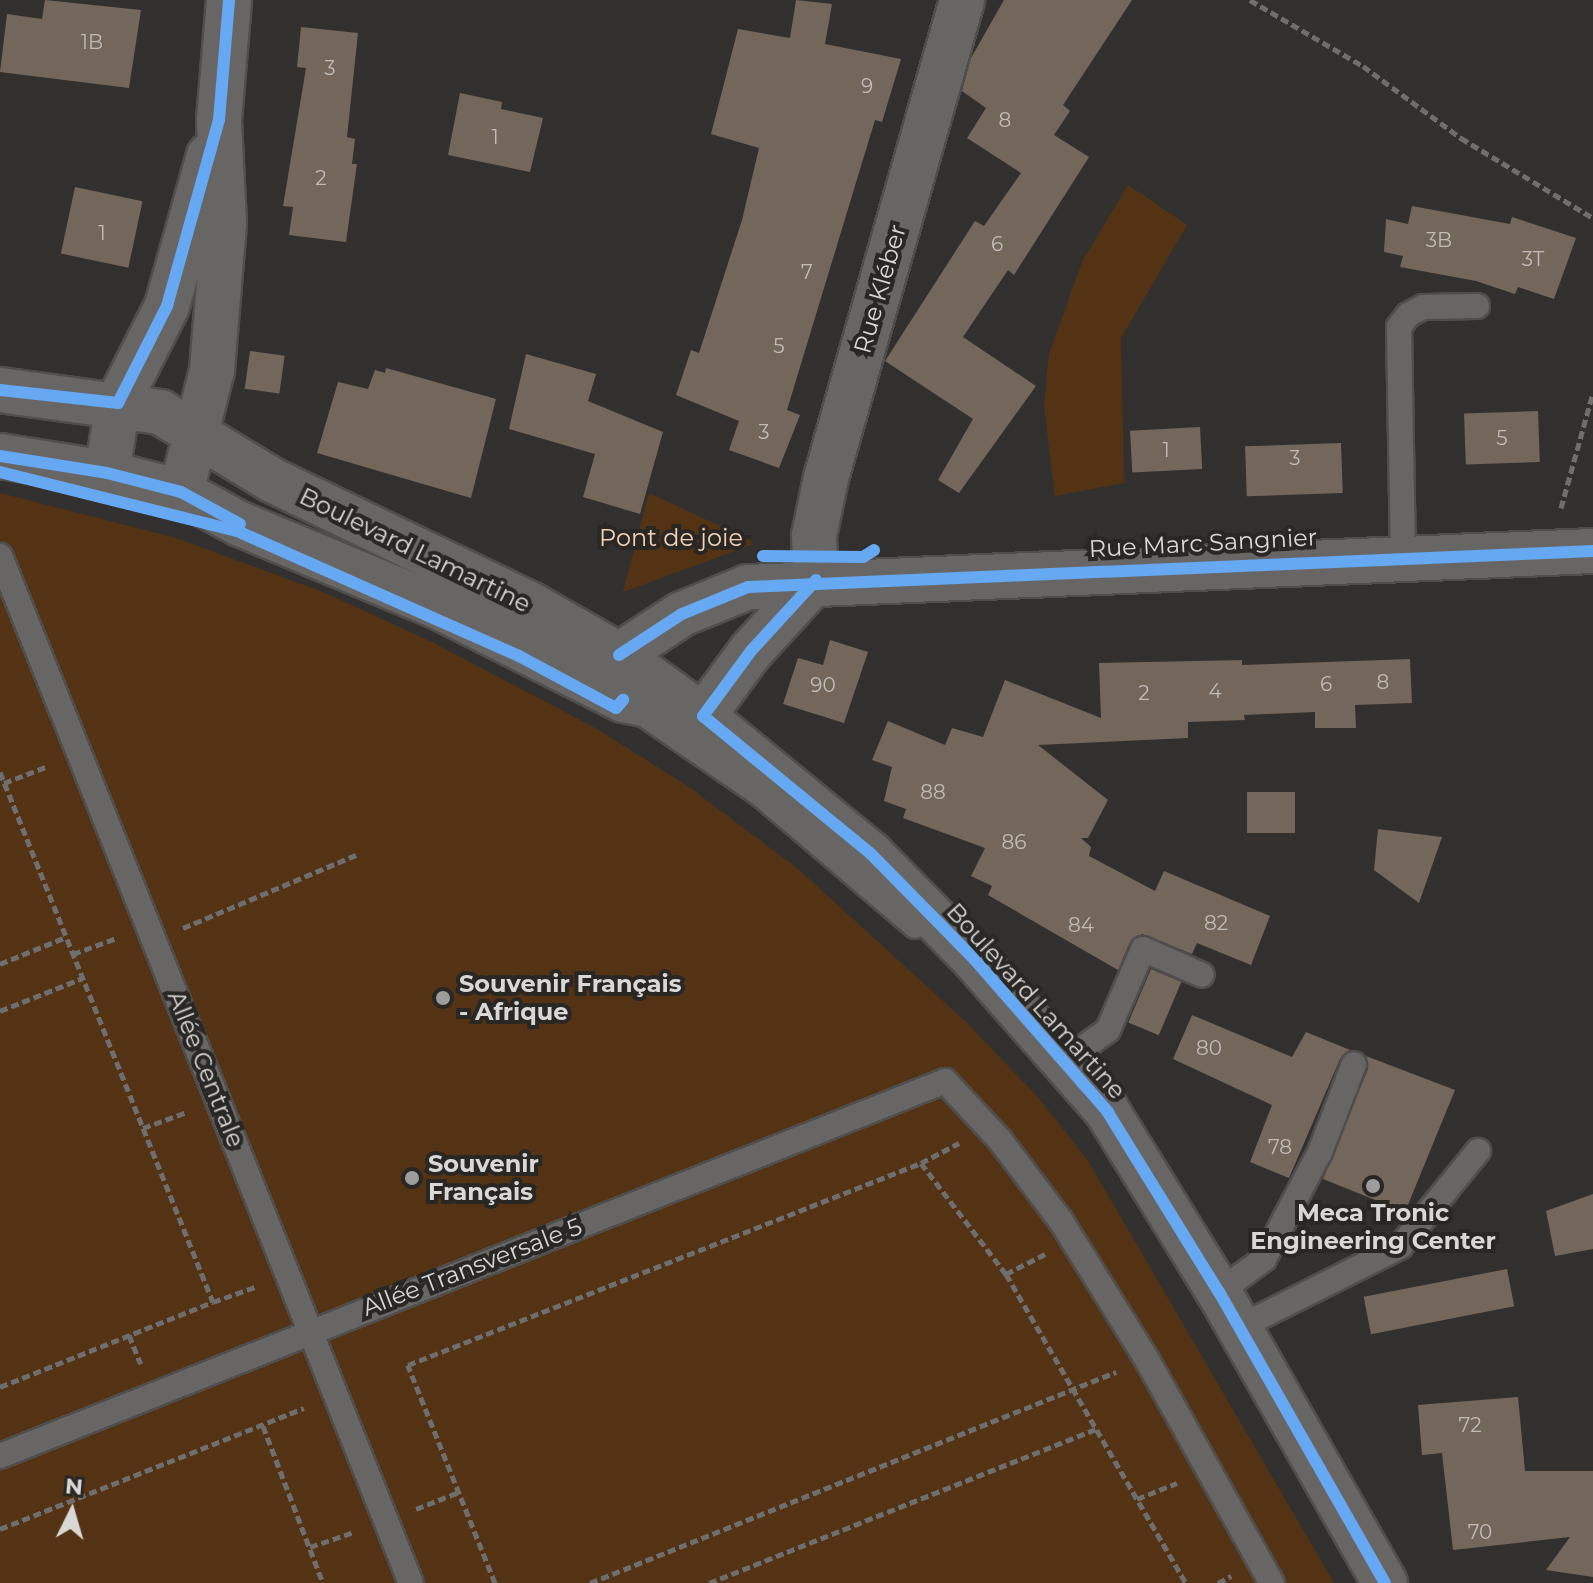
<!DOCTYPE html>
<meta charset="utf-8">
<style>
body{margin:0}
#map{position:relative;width:1593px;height:1583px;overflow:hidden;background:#32302f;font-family:Montserrat,sans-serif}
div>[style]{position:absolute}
.green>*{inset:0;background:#543314}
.building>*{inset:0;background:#73665b;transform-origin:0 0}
.path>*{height:5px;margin-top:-2.5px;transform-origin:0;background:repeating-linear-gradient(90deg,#6f6e6e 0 8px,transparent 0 12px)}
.roads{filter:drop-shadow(2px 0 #504e4d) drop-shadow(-2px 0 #504e4d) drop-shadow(0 2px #504e4d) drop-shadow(0 -2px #504e4d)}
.lane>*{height:24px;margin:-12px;padding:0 12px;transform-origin:12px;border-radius:12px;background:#676665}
.street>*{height:44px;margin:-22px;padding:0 22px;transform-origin:22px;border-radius:22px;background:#676665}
.secondary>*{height:44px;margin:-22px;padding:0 22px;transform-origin:22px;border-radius:22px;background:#676665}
.cycleway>*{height:12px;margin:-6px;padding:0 6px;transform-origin:6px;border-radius:6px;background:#66a8f1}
.dots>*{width:22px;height:22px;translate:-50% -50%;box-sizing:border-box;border:4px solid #292724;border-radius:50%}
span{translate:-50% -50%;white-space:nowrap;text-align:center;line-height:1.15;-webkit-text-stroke:8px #292724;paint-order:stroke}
.number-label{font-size:20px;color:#c0bcb8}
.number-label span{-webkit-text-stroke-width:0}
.street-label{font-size:24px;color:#dad8d7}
.park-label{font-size:24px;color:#f3d1b5}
.poi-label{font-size:24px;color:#dad8d7;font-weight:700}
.left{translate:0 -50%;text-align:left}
.north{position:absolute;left:32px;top:1471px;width:80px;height:80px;-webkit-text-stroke:6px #292724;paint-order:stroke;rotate:5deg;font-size:22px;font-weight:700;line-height:32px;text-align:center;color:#dad8d7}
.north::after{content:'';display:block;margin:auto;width:28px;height:36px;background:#dad8d7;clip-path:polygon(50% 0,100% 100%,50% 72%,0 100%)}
</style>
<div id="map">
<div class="green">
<i style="clip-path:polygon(1128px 185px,1187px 225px,1121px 338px,1124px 483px,1055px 496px,1044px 406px,1049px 354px,1082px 262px)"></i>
<i style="clip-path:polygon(0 493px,176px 538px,323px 592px,432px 642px,597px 729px,689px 787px,797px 868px,965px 1021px,1037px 1096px,1088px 1161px,1334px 1583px,0 1583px)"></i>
<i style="clip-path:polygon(649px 493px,752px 541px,751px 545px,623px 592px)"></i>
</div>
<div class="building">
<i style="clip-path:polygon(45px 0,141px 10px,129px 88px,0 72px,7px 14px,42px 19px)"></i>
<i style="clip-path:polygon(796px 0,832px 4px,825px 44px,901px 59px,882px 122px,875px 120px,787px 410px,800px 415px,779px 468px,729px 450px,739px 421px,676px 395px,691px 350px,699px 353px,742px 220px,759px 148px,711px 134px,738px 29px,790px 38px)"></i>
<i style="clip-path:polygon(1004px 0,1132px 0,1063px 105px,1070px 111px,1054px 135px,1089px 157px,1014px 275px,1008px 270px,963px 337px,1036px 386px,959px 493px,938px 480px,973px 419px,885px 361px,975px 221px,984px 226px,1021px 173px,967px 138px,986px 108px,962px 91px,971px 58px)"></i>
<i style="clip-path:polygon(301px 27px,358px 33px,347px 137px,355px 139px,352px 164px,357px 164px,346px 242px,289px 235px,293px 207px,283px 206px,306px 68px,297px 67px)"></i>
<i style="clip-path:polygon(460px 93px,502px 102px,501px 109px,543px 118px,530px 172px,448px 155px)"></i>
<i style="left:75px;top:187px;width:69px;height:68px;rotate:12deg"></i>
<i style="clip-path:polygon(1412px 206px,1510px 224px,1512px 217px,1576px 238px,1554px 299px,1518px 287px,1515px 294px,1476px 281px,1400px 267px,1403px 256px,1384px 252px,1386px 219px,1408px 224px)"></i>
<i style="left:250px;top:351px;width:35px;height:38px;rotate:8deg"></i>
<i style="clip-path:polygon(526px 354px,596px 374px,588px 401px,663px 432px,640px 514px,583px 497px,595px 454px,509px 429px)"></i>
<i style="clip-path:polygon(386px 368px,496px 399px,471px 498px,317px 453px,338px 382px,368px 389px,375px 370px,385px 373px)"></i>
<i style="left:1538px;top:411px;width:51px;height:74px;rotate:88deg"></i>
<i style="left:1200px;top:427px;width:42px;height:70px;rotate:87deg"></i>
<i style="left:1341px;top:443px;width:50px;height:96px;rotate:88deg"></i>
<i style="clip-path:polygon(830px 640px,868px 652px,844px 723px,783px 704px,798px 658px,823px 665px)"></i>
<i style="clip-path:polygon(1410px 659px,1412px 703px,1355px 705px,1356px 728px,1315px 728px,1315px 712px,1244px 715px,1245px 720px,1188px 722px,1188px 738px,1038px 745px,1108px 800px,1088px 838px,1081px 838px,1091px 847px,1089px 856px,1155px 891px,1164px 871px,1270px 916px,1251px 965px,1197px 943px,1192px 954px,1142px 934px,1130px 942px,1118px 970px,988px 895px,992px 886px,971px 876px,985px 848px,903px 818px,906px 809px,884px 801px,892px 767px,872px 760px,888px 721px,945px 745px,952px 728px,983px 737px,1005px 680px,1101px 718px,1099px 663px,1242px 660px,1242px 665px)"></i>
<i style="left:1295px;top:792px;width:41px;height:48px;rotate:90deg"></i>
<i style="clip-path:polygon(1378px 829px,1442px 837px,1419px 903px,1374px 870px)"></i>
<i style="left:1151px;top:969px;width:33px;height:58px;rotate:23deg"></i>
<i style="clip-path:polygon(1192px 1015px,1292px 1057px,1306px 1032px,1350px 1050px,1340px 1059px,1289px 1178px,1250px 1162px,1272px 1105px,1173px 1059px)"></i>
<i style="clip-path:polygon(1366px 1056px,1455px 1090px,1405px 1212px,1323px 1179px,1368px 1069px)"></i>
<i style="clip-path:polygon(1593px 1194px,1593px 1249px,1555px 1256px,1546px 1211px)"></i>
<i style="left:1507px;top:1269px;width:38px;height:146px;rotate:79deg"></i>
<i style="clip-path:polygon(1518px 1397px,1525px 1471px,1593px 1471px,1593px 1577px,1546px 1570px,1570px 1537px,1453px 1550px,1442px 1453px,1422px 1455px,1418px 1405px)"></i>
</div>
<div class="path">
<i style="left:1250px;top:0;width:131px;rotate:30.3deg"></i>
<i style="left:1363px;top:66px;width:122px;rotate:36.3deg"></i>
<i style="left:1461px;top:138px;width:154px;rotate:31.2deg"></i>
<i style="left:1561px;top:508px;width:119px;rotate:-74.5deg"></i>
<i style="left:0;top:772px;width:571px;rotate:68.11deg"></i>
<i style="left:213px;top:1302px;width:48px;rotate:-19.6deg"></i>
<i style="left:4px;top:783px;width:47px;rotate:-21.1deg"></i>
<i style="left:183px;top:928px;width:188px;rotate:-22.9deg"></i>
<i style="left:73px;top:954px;width:47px;rotate:-20deg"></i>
<i style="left:0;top:964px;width:71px;rotate:-22.2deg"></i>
<i style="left:0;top:1011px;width:89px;rotate:-21.7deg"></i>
<i style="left:143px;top:1128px;width:47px;rotate:-20deg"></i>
<i style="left:921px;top:1163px;width:43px;rotate:-27.8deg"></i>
<i style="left:1006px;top:1274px;width:44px;rotate:-27.1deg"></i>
<i style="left:129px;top:1335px;width:31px;rotate:68deg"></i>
<i style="left:0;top:1387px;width:229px;rotate:-21.8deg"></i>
<i style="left:263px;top:1426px;width:168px;rotate:69.1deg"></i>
<i style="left:1137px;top:1499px;width:43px;rotate:-21.8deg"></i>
<i style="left:416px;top:1509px;width:46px;rotate:-21.6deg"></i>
<i style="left:0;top:1529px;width:327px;rotate:-21.7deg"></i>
<i style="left:310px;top:1547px;width:46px;rotate:-18.8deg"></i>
<i style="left:495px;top:1583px;width:235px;rotate:-111.8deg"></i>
<i style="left:408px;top:1365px;width:551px;rotate:-21.49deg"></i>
<i style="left:921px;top:1163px;width:140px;rotate:52.6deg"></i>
<i style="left:1006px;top:1274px;width:358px;rotate:59.8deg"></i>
<i style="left:590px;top:1583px;width:567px;rotate:-21.86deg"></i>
<i style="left:709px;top:1583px;width:417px;rotate:-21.7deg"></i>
<i style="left:1218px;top:1583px;width:15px;rotate:-28deg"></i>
</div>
<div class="roads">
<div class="lane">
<i style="left:0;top:556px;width:1106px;rotate:68.19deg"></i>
<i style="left:1403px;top:557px;width:230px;rotate:-91deg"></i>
<i style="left:1399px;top:327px;width:15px;rotate:-53deg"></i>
<i style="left:1408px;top:315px;width:17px;rotate:-28deg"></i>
<i style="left:1423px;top:307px;width:54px;rotate:-1.1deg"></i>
<i style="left:642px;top:713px;width:142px;rotate:34.4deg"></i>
<i style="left:759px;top:793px;width:205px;rotate:40.4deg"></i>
<i style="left:1065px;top:1061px;width:53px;rotate:-35.8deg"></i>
<i style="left:1108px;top:1030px;width:88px;rotate:-66.6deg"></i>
<i style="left:1143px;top:949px;width:64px;rotate:23.8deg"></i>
<i style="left:1219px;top:1292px;width:56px;rotate:-36.3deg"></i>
<i style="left:1264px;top:1259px;width:121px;rotate:-62.4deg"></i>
<i style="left:1320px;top:1152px;width:94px;rotate:-68.9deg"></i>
<i style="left:1240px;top:1327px;width:179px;rotate:-26.6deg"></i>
<i style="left:1400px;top:1247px;width:124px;rotate:-50.9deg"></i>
<i style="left:0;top:1456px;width:1017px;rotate:-21.64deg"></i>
<i style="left:945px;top:1081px;width:81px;rotate:47deg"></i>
<i style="left:1000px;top:1140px;width:101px;rotate:53deg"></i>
<i style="left:1061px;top:1221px;width:161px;rotate:58.2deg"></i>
<i style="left:1146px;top:1358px;width:258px;rotate:60.8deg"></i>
</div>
<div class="street">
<i style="left:107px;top:473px;width:71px;rotate:-81.1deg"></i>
<i style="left:118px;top:403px;width:109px;rotate:-63.2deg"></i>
<i style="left:167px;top:306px;width:156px;rotate:-74.4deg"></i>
<i style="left:181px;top:492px;width:126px;rotate:-75.7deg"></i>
<i style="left:212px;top:370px;width:147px;rotate:-85.3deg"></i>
<i style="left:224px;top:223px;width:103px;rotate:-92.8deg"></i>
<i style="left:219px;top:120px;width:120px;rotate:-85.2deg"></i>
<i style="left:816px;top:580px;width:44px;rotate:-92.6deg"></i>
<i style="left:814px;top:536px;width:59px;rotate:-78.3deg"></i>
<i style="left:826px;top:478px;width:497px;rotate:-74.1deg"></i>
</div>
<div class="secondary">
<i style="left:0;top:390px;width:162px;rotate:7.8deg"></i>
<i style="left:160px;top:412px;width:131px;rotate:31.3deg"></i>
<i style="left:272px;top:480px;width:286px;rotate:25.7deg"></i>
<i style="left:530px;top:604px;width:103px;rotate:29.8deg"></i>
<i style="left:619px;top:655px;width:104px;rotate:36deg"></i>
<i style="left:703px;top:716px;width:217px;rotate:39.4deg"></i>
<i style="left:871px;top:854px;width:148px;rotate:45.5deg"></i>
<i style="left:975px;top:960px;width:201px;rotate:48.8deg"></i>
<i style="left:1107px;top:1111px;width:213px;rotate:58.3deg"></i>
<i style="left:1219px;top:1292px;width:335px;rotate:60.3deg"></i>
<i style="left:0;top:456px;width:108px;rotate:9deg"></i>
<i style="left:107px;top:473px;width:76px;rotate:14.4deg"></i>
<i style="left:181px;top:492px;width:67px;rotate:28.5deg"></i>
<i style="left:240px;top:524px;width:211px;rotate:22.6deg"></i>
<i style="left:435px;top:605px;width:211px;rotate:26.8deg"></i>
<i style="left:623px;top:700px;width:67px;rotate:11.1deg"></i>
<i style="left:619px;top:655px;width:75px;rotate:-33.1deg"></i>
<i style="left:682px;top:614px;width:71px;rotate:-22.2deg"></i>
<i style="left:748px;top:587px;width:846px;rotate:-2.44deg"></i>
<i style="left:703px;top:716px;width:81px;rotate:-53.6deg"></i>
<i style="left:751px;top:651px;width:96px;rotate:-47.5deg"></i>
</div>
</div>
<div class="cycleway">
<i style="left:0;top:390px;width:119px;rotate:6.3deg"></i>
<i style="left:118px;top:403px;width:109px;rotate:-63.2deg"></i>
<i style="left:167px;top:306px;width:193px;rotate:-74.4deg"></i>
<i style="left:219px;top:120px;width:120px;rotate:-85.2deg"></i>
<i style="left:0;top:456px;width:108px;rotate:9deg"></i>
<i style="left:107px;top:473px;width:76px;rotate:14.4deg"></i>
<i style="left:181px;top:492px;width:67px;rotate:28.5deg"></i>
<i style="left:0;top:472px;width:244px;rotate:14deg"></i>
<i style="left:237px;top:531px;width:308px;rotate:23.9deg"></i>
<i style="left:519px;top:656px;width:110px;rotate:28.2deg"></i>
<i style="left:616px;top:708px;width:11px;rotate:-49deg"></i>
<i style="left:763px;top:556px;width:100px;rotate:0.6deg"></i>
<i style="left:863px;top:557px;width:13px;rotate:-32deg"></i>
<i style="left:816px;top:580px;width:96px;rotate:132.5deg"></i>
<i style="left:751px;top:651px;width:81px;rotate:126.4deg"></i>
<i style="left:703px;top:716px;width:217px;rotate:39.4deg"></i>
<i style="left:871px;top:854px;width:148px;rotate:45.5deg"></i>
<i style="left:975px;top:960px;width:201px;rotate:48.8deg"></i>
<i style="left:1107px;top:1111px;width:213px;rotate:58.3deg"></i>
<i style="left:1219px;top:1292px;width:335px;rotate:60.3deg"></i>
<i style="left:619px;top:655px;width:75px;rotate:-33.1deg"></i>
<i style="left:682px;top:614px;width:71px;rotate:-22.2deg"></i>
<i style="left:748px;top:587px;width:846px;rotate:-2.44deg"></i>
</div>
<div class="dots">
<i style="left:443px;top:998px;background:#9f9d9c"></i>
<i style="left:412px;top:1178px;background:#9f9d9c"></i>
<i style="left:1373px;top:1186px;background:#9f9d9c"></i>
</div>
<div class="number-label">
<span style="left:92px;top:42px">1B</span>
<span style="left:330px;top:68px">3</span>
<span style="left:867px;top:86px">9</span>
<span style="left:1005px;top:120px">8</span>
<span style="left:495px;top:137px">1</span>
<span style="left:321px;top:178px">2</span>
<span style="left:102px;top:233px">1</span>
<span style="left:1439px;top:240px">3B</span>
<span style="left:997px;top:244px">6</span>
<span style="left:1533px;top:259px">3T</span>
<span style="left:807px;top:272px">7</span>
<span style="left:779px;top:346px">5</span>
<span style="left:764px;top:432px">3</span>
<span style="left:1502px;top:438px">5</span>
<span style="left:1166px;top:450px">1</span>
<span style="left:1295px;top:458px">3</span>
<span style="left:1383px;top:682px">8</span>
<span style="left:1326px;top:684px">6</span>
<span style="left:823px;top:685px">90</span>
<span style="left:1215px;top:691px">4</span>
<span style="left:1144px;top:693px">2</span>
<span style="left:933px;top:792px">88</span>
<span style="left:1014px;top:842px">86</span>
<span style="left:1216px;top:923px">82</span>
<span style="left:1081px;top:925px">84</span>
<span style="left:1209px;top:1048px">80</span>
<span style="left:1280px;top:1147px">78</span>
<span style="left:1470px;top:1425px">72</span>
<span style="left:1480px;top:1532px">70</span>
</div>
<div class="street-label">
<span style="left:880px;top:289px;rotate:-74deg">Rue Kléber</span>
<span style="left:1203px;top:543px;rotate:-3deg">Rue Marc Sangnier</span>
<span style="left:415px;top:550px;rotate:26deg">Boulevard Lamartine</span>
<span style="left:1036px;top:1001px;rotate:48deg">Boulevard Lamartine</span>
<span style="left:206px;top:1069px;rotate:68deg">Allée Centrale</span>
<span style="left:472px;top:1267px;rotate:-21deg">Allée Transversale 5</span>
</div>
<div class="park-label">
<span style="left:671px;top:538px">Pont de joie</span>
</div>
<div class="poi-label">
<span class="left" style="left:459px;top:998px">Souvenir Français<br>- Afrique</span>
<span class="left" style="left:428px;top:1178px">Souvenir<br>Français</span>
<span style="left:1373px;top:1227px">Meca Tronic<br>Engineering Center</span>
</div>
<div class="north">N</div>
</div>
